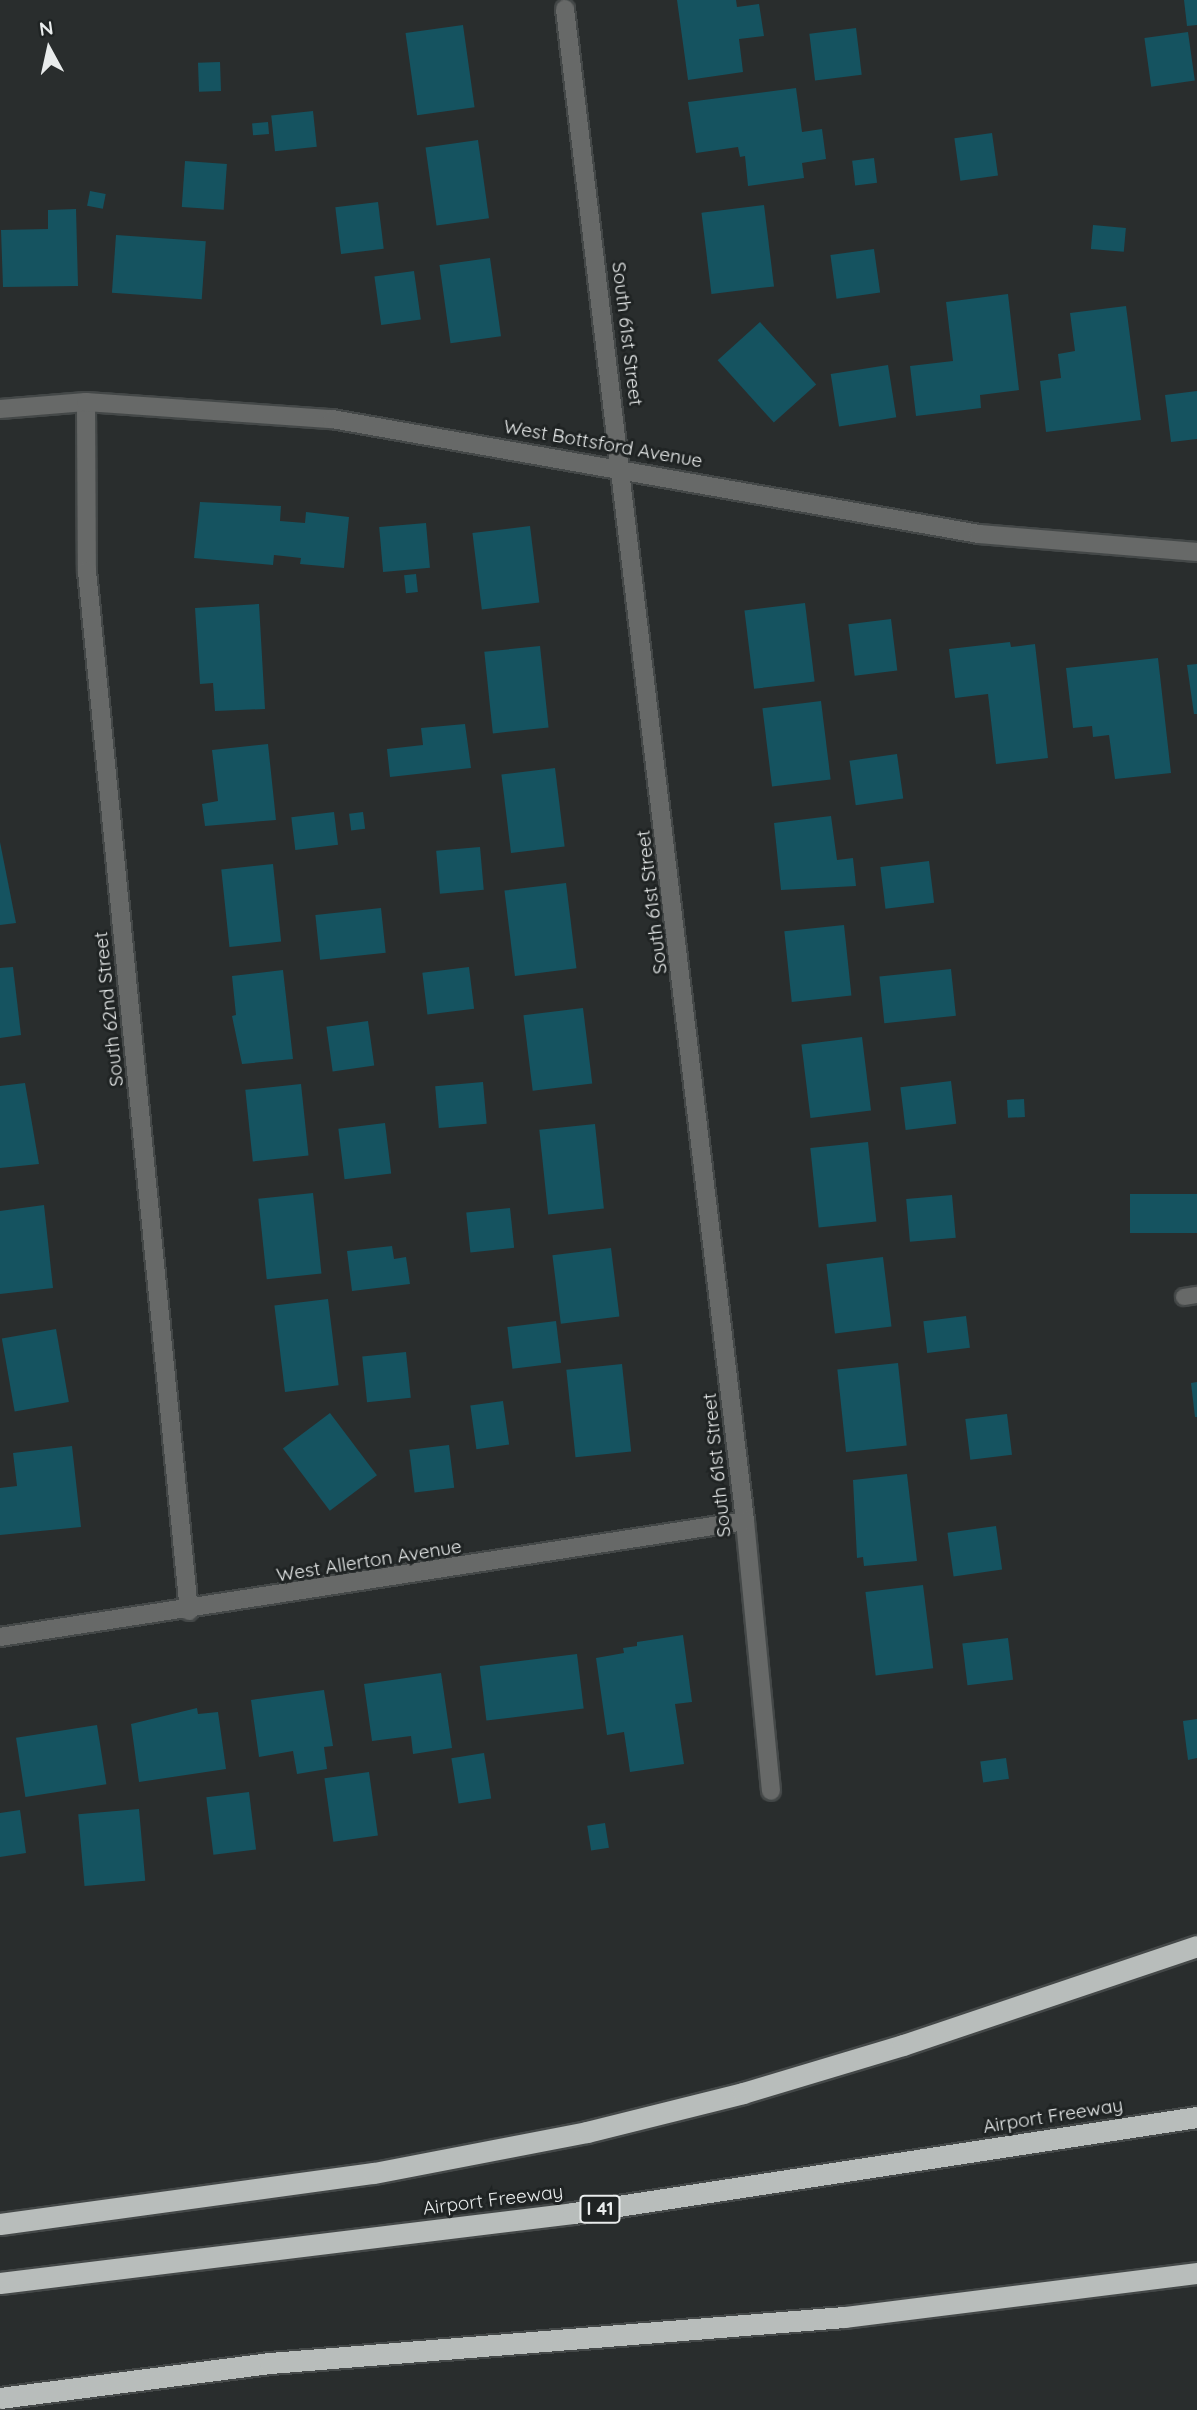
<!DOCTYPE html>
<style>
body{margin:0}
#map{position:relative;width:1197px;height:2410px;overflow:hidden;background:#292d2d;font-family:Quicksand,sans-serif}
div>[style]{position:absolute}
.building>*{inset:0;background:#155360;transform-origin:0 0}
.roads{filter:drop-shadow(2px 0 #444848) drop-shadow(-2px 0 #444848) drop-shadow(0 2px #444848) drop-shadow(0 -2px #444848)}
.lane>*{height:16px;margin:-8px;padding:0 8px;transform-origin:8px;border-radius:8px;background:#676968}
.street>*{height:18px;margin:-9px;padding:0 9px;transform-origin:9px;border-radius:9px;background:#676968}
.highway>*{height:21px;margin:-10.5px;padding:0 10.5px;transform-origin:10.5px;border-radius:10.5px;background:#b8bdbb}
span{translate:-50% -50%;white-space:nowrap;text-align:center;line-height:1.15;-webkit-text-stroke:6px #1f2323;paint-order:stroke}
.shield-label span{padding:2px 5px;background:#1f2323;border:2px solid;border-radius:5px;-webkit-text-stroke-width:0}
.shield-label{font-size:18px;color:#e9ecec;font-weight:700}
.street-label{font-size:19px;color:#e9ecec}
.north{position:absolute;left:14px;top:14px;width:70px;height:70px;-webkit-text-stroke:5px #1f2323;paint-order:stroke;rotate:352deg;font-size:19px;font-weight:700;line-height:28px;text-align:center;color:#e9ecec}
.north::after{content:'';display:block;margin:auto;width:24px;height:32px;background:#e9ecec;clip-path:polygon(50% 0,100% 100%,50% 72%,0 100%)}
</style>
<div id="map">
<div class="building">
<i style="clip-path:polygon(677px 0,736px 0,737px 7px,759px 4px,764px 36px,739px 39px,743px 72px,688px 80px)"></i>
<i style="clip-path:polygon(1184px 0,1197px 0,1197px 25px,1187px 26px)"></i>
<i style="left:463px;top:25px;width:83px;height:58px;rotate:82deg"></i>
<i style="left:856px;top:28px;width:47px;height:47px;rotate:83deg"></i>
<i style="left:1188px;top:32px;width:49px;height:44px;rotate:82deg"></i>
<i style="left:220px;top:62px;width:29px;height:22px;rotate:88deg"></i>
<i style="clip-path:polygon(796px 88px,802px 132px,822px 129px,826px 159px,802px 163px,804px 178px,748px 186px,745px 156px,740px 157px,738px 147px,696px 153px,688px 102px)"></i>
<i style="left:313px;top:111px;width:36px;height:42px;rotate:84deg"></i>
<i style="left:268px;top:122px;width:12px;height:16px;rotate:85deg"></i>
<i style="left:992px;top:133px;width:43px;height:38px;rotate:82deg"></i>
<i style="left:478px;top:140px;width:79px;height:53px;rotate:82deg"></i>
<i style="left:874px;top:158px;width:25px;height:22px;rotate:83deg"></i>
<i style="left:185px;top:161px;width:42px;height:46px;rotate:4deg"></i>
<i style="left:90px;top:191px;width:16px;height:15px;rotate:11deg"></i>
<i style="left:378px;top:202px;width:47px;height:43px;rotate:83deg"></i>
<i style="left:764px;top:205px;width:82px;height:63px;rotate:83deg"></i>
<i style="clip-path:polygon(76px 209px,78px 286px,3px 287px,1px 230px,48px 229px,48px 210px)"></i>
<i style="left:1093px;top:225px;width:33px;height:24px;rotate:5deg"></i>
<i style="left:116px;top:235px;width:90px;height:58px;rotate:4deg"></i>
<i style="left:874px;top:249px;width:44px;height:44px;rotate:82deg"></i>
<i style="left:490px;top:258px;width:79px;height:51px;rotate:82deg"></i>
<i style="left:414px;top:271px;width:49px;height:40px;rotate:82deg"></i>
<i style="clip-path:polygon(1008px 294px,1019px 390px,980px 395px,981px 408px,916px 416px,910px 366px,953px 361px,946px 302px)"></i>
<i style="clip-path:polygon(1126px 306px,1141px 420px,1046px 432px,1040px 381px,1061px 378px,1058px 354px,1075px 351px,1070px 313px)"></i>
<i style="left:760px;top:322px;width:84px;height:57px;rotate:48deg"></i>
<i style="left:888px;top:365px;width:53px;height:58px;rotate:81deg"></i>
<i style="clip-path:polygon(1197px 391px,1197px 439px,1171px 442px,1165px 395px)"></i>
<i style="clip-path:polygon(200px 502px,281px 506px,280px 521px,305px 523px,306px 512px,349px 517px,344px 568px,300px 564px,301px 558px,274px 555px,273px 565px,194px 558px)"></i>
<i style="left:426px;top:523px;width:45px;height:47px;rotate:85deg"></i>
<i style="left:530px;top:526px;width:77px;height:58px;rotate:83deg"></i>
<i style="left:416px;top:574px;width:18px;height:12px;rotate:84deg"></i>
<i style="left:805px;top:603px;width:79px;height:61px;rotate:83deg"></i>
<i style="clip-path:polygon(259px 604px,265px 709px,215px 711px,213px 683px,200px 684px,195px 608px)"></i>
<i style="left:891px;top:619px;width:52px;height:43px;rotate:83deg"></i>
<i style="clip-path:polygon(1010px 642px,1011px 647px,1035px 644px,1048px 758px,996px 764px,988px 694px,955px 698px,949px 649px)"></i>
<i style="left:540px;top:646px;width:82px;height:56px;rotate:84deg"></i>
<i style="clip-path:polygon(1158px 658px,1171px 773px,1115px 779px,1109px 735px,1093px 737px,1092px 726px,1073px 728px,1066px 668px)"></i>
<i style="clip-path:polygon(1197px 664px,1197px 714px,1194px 714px,1187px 665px)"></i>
<i style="left:821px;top:701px;width:79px;height:59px;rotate:83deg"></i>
<i style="clip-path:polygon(465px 724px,471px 768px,390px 777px,387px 749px,423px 745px,421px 728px)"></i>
<i style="clip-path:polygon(268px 744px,276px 820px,205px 826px,202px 804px,218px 801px,212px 750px)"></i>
<i style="left:897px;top:754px;width:45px;height:48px;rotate:82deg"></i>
<i style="left:555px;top:768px;width:79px;height:54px;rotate:83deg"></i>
<i style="left:334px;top:812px;width:33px;height:43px;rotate:83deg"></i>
<i style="left:363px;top:812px;width:17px;height:14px;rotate:83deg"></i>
<i style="clip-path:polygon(831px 816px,837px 860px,853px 858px,856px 886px,781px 890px,774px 823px)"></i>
<i style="clip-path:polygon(0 842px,16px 923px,0 925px)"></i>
<i style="left:480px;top:847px;width:43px;height:44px;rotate:85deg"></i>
<i style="left:929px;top:861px;width:42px;height:49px;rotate:83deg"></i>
<i style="left:273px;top:864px;width:78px;height:52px;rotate:84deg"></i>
<i style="left:566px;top:883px;width:86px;height:62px;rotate:83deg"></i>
<i style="left:381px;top:908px;width:45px;height:66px;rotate:84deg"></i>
<i style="left:844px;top:925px;width:71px;height:60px;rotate:84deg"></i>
<i style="clip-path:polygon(13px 967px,21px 1035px,0 1038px,0 968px)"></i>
<i style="left:469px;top:967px;width:42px;height:47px;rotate:83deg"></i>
<i style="left:951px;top:969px;width:47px;height:72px;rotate:84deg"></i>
<i style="clip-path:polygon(283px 970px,293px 1059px,242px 1064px,232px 1016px,236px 1015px,232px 976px)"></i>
<i style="left:583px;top:1008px;width:76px;height:60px;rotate:83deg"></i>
<i style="left:368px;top:1021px;width:45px;height:42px;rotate:82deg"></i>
<i style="left:862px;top:1037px;width:74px;height:61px;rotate:83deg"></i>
<i style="left:951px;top:1081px;width:43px;height:51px;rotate:83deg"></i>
<i style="left:483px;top:1082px;width:42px;height:48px;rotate:85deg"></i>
<i style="clip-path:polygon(25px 1083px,39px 1164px,0 1168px,0 1086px)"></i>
<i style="left:301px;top:1084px;width:72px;height:56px;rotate:84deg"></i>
<i style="left:1024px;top:1099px;width:18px;height:17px;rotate:87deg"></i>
<i style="left:385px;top:1123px;width:51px;height:47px;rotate:83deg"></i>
<i style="left:595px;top:1124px;width:85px;height:56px;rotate:84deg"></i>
<i style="left:868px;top:1142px;width:80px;height:58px;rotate:84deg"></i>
<i style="left:313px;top:1193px;width:81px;height:55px;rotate:84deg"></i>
<i style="left:1197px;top:1194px;width:39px;height:67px;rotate:90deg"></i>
<i style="left:952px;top:1195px;width:43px;height:46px;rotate:85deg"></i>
<i style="clip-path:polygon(44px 1205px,53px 1288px,0 1294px,0 1211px)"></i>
<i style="left:510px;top:1208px;width:40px;height:44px;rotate:84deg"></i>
<i style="clip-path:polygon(392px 1246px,394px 1259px,406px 1257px,410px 1284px,352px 1291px,347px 1251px)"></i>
<i style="left:611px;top:1248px;width:69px;height:59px;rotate:83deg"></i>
<i style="left:883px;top:1257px;width:70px;height:57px;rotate:83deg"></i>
<i style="left:328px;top:1299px;width:87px;height:54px;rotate:83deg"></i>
<i style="left:966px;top:1316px;width:32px;height:43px;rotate:83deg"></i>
<i style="left:556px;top:1321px;width:42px;height:49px;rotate:83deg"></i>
<i style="left:56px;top:1329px;width:74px;height:55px;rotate:80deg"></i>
<i style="left:406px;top:1352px;width:46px;height:44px;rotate:84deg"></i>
<i style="left:898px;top:1363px;width:83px;height:61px;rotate:84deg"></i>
<i style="left:622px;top:1364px;width:88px;height:56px;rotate:84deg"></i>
<i style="clip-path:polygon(1197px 1382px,1197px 1417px,1195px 1417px,1191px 1383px)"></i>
<i style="left:503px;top:1401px;width:44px;height:33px;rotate:82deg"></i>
<i style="left:330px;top:1413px;width:78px;height:59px;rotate:53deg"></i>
<i style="left:1007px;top:1414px;width:41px;height:42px;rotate:83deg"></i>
<i style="left:449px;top:1445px;width:43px;height:40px;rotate:83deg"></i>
<i style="clip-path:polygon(72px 1446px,81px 1527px,0 1535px,0 1488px,17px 1486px,13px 1453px)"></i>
<i style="clip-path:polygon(907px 1474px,917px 1561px,864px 1566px,863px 1557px,857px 1558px,853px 1480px)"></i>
<i style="left:996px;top:1526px;width:44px;height:49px;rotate:82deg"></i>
<i style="left:923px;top:1585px;width:84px;height:58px;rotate:83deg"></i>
<i style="clip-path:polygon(683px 1635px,692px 1702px,675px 1704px,684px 1764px,630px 1772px,624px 1732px,607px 1735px,596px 1658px,624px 1653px,623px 1648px,637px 1646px,637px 1642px)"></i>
<i style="left:1008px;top:1638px;width:42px;height:46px;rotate:83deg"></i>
<i style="left:577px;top:1654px;width:55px;height:98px;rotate:83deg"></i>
<i style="clip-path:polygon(441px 1673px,452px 1748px,413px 1754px,411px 1736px,372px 1741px,364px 1684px)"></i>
<i style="clip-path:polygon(324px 1690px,333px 1746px,324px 1747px,327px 1769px,297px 1774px,293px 1751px,259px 1757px,251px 1700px)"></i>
<i style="clip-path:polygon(197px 1708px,198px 1714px,218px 1712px,226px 1769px,139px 1782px,131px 1724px)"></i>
<i style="clip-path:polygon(1197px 1719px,1197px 1758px,1188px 1760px,1183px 1721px)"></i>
<i style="left:97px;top:1725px;width:60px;height:82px;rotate:81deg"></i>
<i style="left:484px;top:1753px;width:46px;height:33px;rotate:81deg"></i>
<i style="left:1006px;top:1758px;width:21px;height:26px;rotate:82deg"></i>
<i style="left:369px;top:1772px;width:64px;height:45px;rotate:82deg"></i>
<i style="left:249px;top:1792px;width:58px;height:43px;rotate:83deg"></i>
<i style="left:139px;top:1809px;width:72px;height:61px;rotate:85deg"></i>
<i style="clip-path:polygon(20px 1810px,26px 1853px,0 1857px,0 1813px)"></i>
<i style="left:605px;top:1823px;width:25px;height:18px;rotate:81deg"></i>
</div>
<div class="roads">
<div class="lane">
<i style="left:1184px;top:1297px;width:13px;rotate:-9deg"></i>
</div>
<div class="street">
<i style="left:565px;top:9px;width:1523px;rotate:83.21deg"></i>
<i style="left:745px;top:1521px;width:271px;rotate:84.5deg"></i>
<i style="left:86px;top:402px;width:169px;rotate:89.7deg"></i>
<i style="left:87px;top:571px;width:1045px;rotate:84.4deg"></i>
<i style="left:0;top:409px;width:86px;rotate:-4.7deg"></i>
<i style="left:86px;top:402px;width:247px;rotate:4deg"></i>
<i style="left:332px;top:419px;width:657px;rotate:10.08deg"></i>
<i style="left:979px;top:534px;width:219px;rotate:4.7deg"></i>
<i style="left:0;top:1637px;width:754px;rotate:-8.85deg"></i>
</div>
<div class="highway">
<i style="left:0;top:2224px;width:377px;rotate:-7.8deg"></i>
<i style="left:374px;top:2173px;width:217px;rotate:-10.9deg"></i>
<i style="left:587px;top:2132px;width:161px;rotate:-14deg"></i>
<i style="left:743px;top:2093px;width:167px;rotate:-16.7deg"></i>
<i style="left:903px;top:2045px;width:310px;rotate:-18.6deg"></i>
<i style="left:0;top:2283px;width:577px;rotate:-6.96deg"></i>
<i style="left:573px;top:2213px;width:631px;rotate:-8.75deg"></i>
<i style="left:0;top:2398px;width:272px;rotate:-7.4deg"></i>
<i style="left:270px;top:2363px;width:576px;rotate:-4.58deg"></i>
<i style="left:844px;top:2317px;width:356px;rotate:-7.1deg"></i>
</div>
</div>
<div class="shield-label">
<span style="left:600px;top:2209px">I 41</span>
</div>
<div class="street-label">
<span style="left:627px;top:334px;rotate:83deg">South 61st Street</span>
<span style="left:603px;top:444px;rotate:10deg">West Bottsford Avenue</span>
<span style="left:652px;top:902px;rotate:-97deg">South 61st Street</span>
<span style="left:109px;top:1009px;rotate:-96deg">South 62nd Street</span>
<span style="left:717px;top:1465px;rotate:-96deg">South 61st Street</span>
<span style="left:369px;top:1561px;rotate:-9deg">West Allerton Avenue</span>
<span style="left:1053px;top:2116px;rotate:-9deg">Airport Freeway</span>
<span style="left:493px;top:2200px;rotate:-7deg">Airport Freeway</span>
</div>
<div class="north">N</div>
</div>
